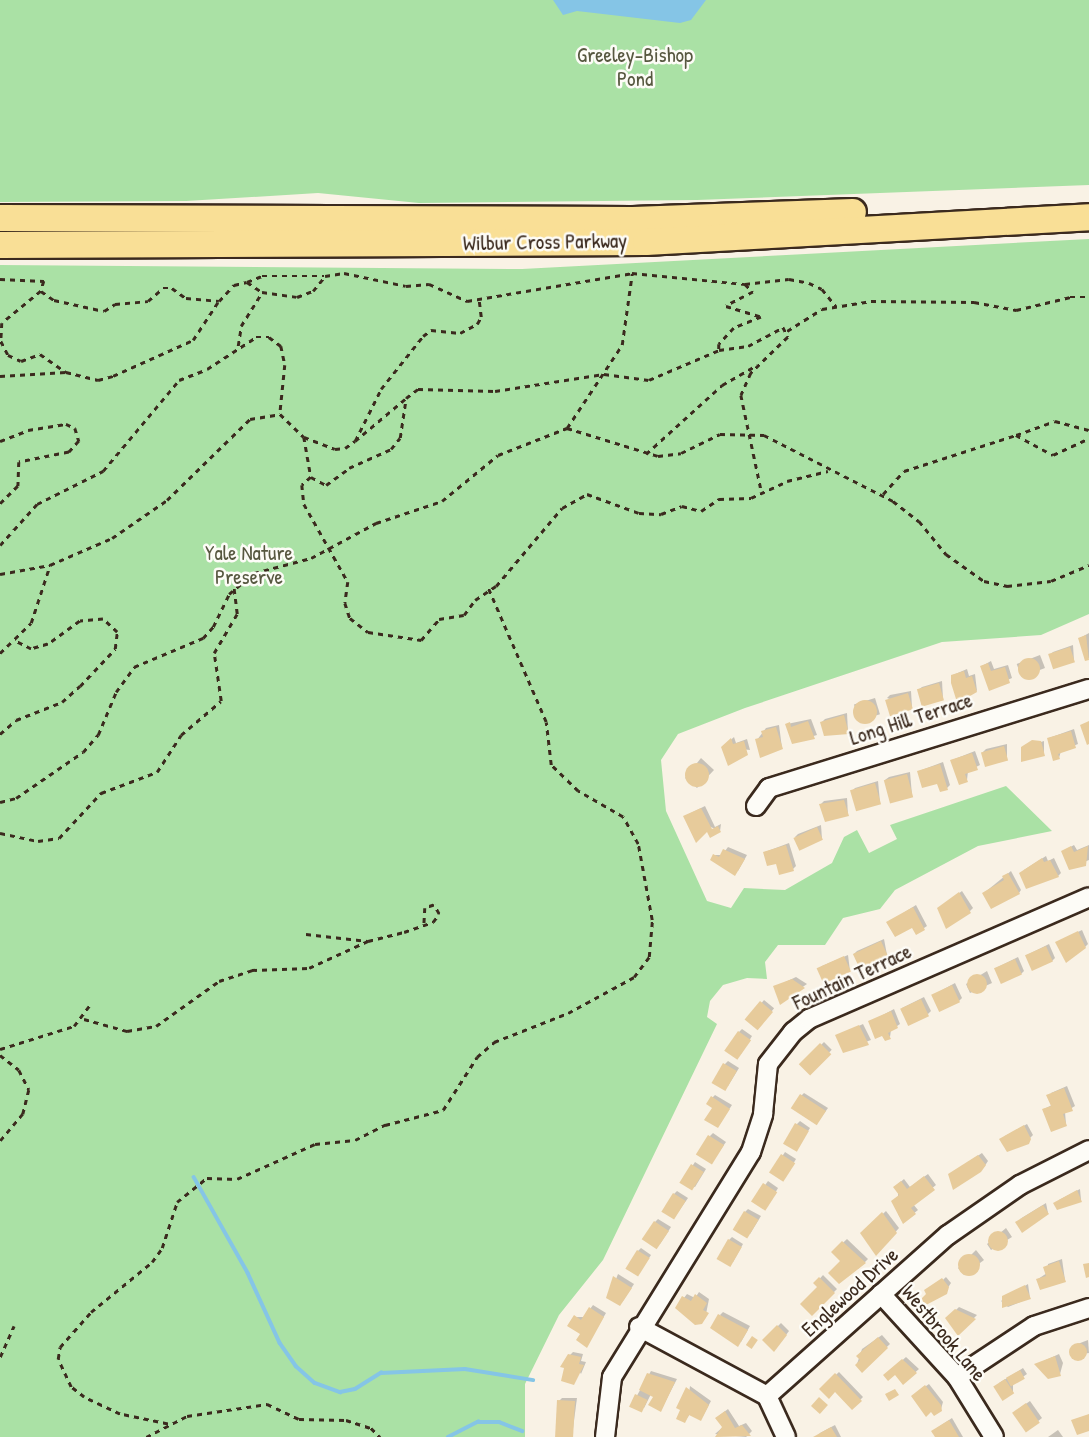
<!DOCTYPE html>
<style>
body{margin:0}
#map{position:relative;width:1089px;height:1437px;overflow:hidden;background:#f9f2e5;font-family:"Patrick Hand",sans-serif}
div>[style]{position:absolute}
.green>*{inset:0;background:#aae1a5}
.water>*{inset:0;background:#85c5e6}
.shadow>*{inset:0;background:#0003;transform-origin:0 0}
.stream>*{height:3.5px;margin:-1.75px;padding:0 1.75px;transform-origin:1.75px;border-radius:1.75px;background:#85c5e6}
.building>*{inset:0;background:#e7cb9b;transform-origin:0 0}
.round{border-radius:50%}
.path>*{height:2.5px;margin-top:-1.25px;transform-origin:0;background:repeating-linear-gradient(90deg,#3b2a1e 0 5px,transparent 0 10px)}
.roads{filter:drop-shadow(2px 0 #3b2a1e) drop-shadow(-2px 0 #3b2a1e) drop-shadow(0 2px #3b2a1e) drop-shadow(0 -2px #3b2a1e)}
.minor>*{height:18px;margin:-9px;padding:0 9px;transform-origin:9px;border-radius:9px;background:#fdfcf7}
.highway>*{height:26px;margin:-13px;padding:0 13px;transform-origin:13px;border-radius:13px;background:#f9df96}
span{translate:-50% -50%;white-space:nowrap;text-align:center;line-height:1.15;-webkit-text-stroke:5px #fdfcf7;paint-order:stroke}
.park-label{font-size:21px;color:#575840}
.street-label{font-size:21px;color:#3b2a1e}
</style>
<div id="map">
<div class="green">
<i style="clip-path:polygon(0 0,1089px 0,1089px 185px,697px 200px,419px 203px,318px 193px,186px 201px,0 202px)"></i>
<i style="clip-path:polygon(1089px 239px,1089px 614px,1041px 635px,942px 642px,745px 708px,678px 734px,661px 760px,666px 811px,707px 901px,731px 908px,744px 888px,785px 890px,832px 863px,844px 837px,857px 830px,869px 853px,897px 839px,890px 825px,1006px 786px,1052px 831px,978px 846px,895px 890px,880px 909px,843px 918px,825px 945px,778px 945px,765px 962px,767px 979px,747px 978px,723px 985px,710px 1001px,707px 1017px,717px 1024px,603px 1260px,559px 1315px,525px 1384px,525px 1437px,0 1437px,0 265px,522px 269px)"></i>
</div>
<div class="water">
<i style="clip-path:polygon(553px 0,706px 0,691px 20px,680px 23px,577px 11px,563px 15px)"></i>
</div>
<div class="shadow">
<i style="clip-path:polygon(1089px 633px,1089px 658px,1086px 659px,1080px 638px)"></i>
<i style="clip-path:polygon(1073px 645px,1074px 661px,1050px 655px,1053px 652px)"></i>
<i style="left:1040px;top:655px;width:14px;height:25px;rotate:69deg"></i>
<i style="clip-path:polygon(991px 661px,994px 669px,1008px 665px,1012px 678px,990px 688px,982px 666px)"></i>
<i style="clip-path:polygon(967px 669px,969px 676px,975px 674px,977px 691px,953px 675px)"></i>
<i style="clip-path:polygon(942px 681px,943px 699px,918px 690px,922px 687px)"></i>
<i style="clip-path:polygon(911px 691px,912px 707px,887px 698px,890px 695px)"></i>
<i style="left:875px;top:698px;width:17px;height:22px;rotate:73deg"></i>
<i style="clip-path:polygon(847px 713px,848px 732px,822px 722px,825px 719px)"></i>
<i style="clip-path:polygon(811px 719px,817px 735px,793px 742px,787px 724px)"></i>
<i style="clip-path:polygon(779px 725px,782px 748px,757px 740px,766px 728px)"></i>
<i style="clip-path:polygon(1074px 729px,1078px 744px,1061px 751px,1059px 758px,1049px 738px)"></i>
<i style="clip-path:polygon(734px 737px,736px 743px,747px 739px,750px 750px,723px 747px)"></i>
<i style="clip-path:polygon(1044px 741px,1044px 754px,1023px 748px)"></i>
<i style="clip-path:polygon(1007px 744px,1007px 759px,983px 752px,986px 749px)"></i>
<i style="clip-path:polygon(975px 751px,980px 765px,968px 771px,967px 780px,952px 760px)"></i>
<i style="clip-path:polygon(701px 758px,714px 770px,697px 788px,685px 778px)"></i>
<i style="clip-path:polygon(943px 762px,950px 785px,947px 788px,919px 771px)"></i>
<i style="clip-path:polygon(910px 772px,912px 795px,885px 780px,889px 777px)"></i>
<i style="clip-path:polygon(878px 781px,880px 802px,852px 791px,855px 788px)"></i>
<i style="clip-path:polygon(847px 798px,848px 815px,821px 804px,824px 801px)"></i>
<i style="clip-path:polygon(705px 806px,715px 827px,721px 824px,720px 831px,685px 816px)"></i>
<i style="clip-path:polygon(821px 825px,822px 839px,795px 837px,798px 834px)"></i>
<i style="clip-path:polygon(789px 843px,796px 866px,793px 869px,765px 852px)"></i>
<i style="clip-path:polygon(1074px 845px,1077px 850px,1089px 845px,1089px 860px,1070px 868px,1063px 851px)"></i>
<i style="clip-path:polygon(728px 847px,747px 855px,738px 871px,714px 855px,722px 855px)"></i>
<i style="clip-path:polygon(1046px 856px,1048px 861px,1054px 858px,1061px 873px,1058px 876px,1024px 870px)"></i>
<i style="clip-path:polygon(1011px 871px,1021px 890px,1019px 893px,984px 893px)"></i>
<i style="clip-path:polygon(962px 891px,973px 908px,970px 911px,942px 906px)"></i>
<i style="clip-path:polygon(916px 905px,927px 926px,924px 928px,917px 933px,913px 925px,889px 922px)"></i>
<i style="clip-path:polygon(1082px 930px,1088px 944px,1085px 947px,1057px 942px)"></i>
<i style="clip-path:polygon(884px 939px,887px 955px,854px 954px,857px 951px)"></i>
<i style="clip-path:polygon(1049px 944px,1055px 958px,1052px 961px,1027px 955px)"></i>
<i style="clip-path:polygon(848px 955px,850px 971px,819px 969px,822px 966px)"></i>
<i style="clip-path:polygon(1018px 957px,1024px 971px,1021px 974px,996px 968px)"></i>
<i style="clip-path:polygon(987px 971px,992px 983px,970px 993px,966px 984px)"></i>
<i style="clip-path:polygon(796px 977px,807px 984px,781px 1002px,779px 985px)"></i>
<i style="clip-path:polygon(955px 983px,962px 998px,959px 1001px,933px 995px)"></i>
<i style="clip-path:polygon(924px 997px,931px 1011px,928px 1014px,902px 1008px)"></i>
<i style="left:764px;top:1000px;width:13px;height:25px;rotate:39deg"></i>
<i style="clip-path:polygon(894px 1009px,900px 1024px,891px 1030px,890px 1037px,870px 1022px)"></i>
<i style="clip-path:polygon(863px 1024px,871px 1040px,844px 1050px,837px 1036px)"></i>
<i style="clip-path:polygon(742px 1029px,752px 1036px,741px 1054px,739px 1032px)"></i>
<i style="left:824px;top:1042px;width:11px;height:32px;rotate:45deg"></i>
<i style="clip-path:polygon(728px 1061px,739px 1068px,728px 1086px,725px 1064px)"></i>
<i style="clip-path:polygon(1067px 1086px,1075px 1106px,1065px 1112px,1066px 1124px,1044px 1109px,1052px 1105px,1051px 1093px)"></i>
<i style="clip-path:polygon(804px 1093px,828px 1108px,820px 1119px,801px 1096px)"></i>
<i style="clip-path:polygon(715px 1095px,732px 1105px,720px 1123px,712px 1098px)"></i>
<i style="clip-path:polygon(800px 1121px,810px 1128px,798px 1147px,797px 1124px)"></i>
<i style="clip-path:polygon(1027px 1124px,1033px 1135px,1030px 1138px,1005px 1136px)"></i>
<i style="clip-path:polygon(713px 1133px,726px 1142px,714px 1159px,710px 1136px)"></i>
<i style="clip-path:polygon(785px 1152px,796px 1159px,786px 1176px,772px 1172px)"></i>
<i style="clip-path:polygon(982px 1153px,988px 1161px,984px 1167px,953px 1172px)"></i>
<i style="clip-path:polygon(695px 1162px,706px 1169px,695px 1187px,681px 1183px)"></i>
<i style="clip-path:polygon(928px 1174px,936px 1185px,913px 1204px,918px 1210px,903px 1222px,898px 1214px,898px 1184px,904px 1179px,910px 1187px)"></i>
<i style="clip-path:polygon(768px 1181px,778px 1188px,768px 1205px,754px 1201px)"></i>
<i style="clip-path:polygon(1080px 1189px,1081px 1200px,1059px 1200px)"></i>
<i style="clip-path:polygon(677px 1191px,688px 1198px,674px 1218px,674px 1194px)"></i>
<i style="clip-path:polygon(1046px 1203px,1048px 1213px,1020px 1219px)"></i>
<i style="clip-path:polygon(748px 1209px,761px 1216px,750px 1234px,745px 1212px)"></i>
<i style="clip-path:polygon(886px 1211px,899px 1228px,876px 1254px,862px 1233px)"></i>
<i style="clip-path:polygon(658px 1219px,671px 1227px,660px 1244px,655px 1222px)"></i>
<i style="clip-path:polygon(1006px 1228px,1012px 1237px,991px 1250px,987px 1244px)"></i>
<i style="clip-path:polygon(732px 1237px,743px 1244px,733px 1262px,729px 1240px)"></i>
<i style="clip-path:polygon(847px 1239px,868px 1259px,858px 1269px,833px 1252px)"></i>
<i style="clip-path:polygon(641px 1248px,651px 1255px,640px 1272px,638px 1251px)"></i>
<i style="clip-path:polygon(976px 1250px,984px 1260px,964px 1275px,958px 1268px)"></i>
<i style="clip-path:polygon(1062px 1259px,1065px 1280px,1038px 1279px,1047px 1273px,1048px 1264px)"></i>
<i style="clip-path:polygon(618px 1274px,634px 1284px,623px 1301px,609px 1297px)"></i>
<i style="clip-path:polygon(823px 1275px,837px 1289px,812px 1314px,820px 1287px,816px 1283px)"></i>
<i style="clip-path:polygon(946px 1277px,951px 1283px,943px 1295px,927px 1303px,923px 1299px)"></i>
<i style="clip-path:polygon(1028px 1284px,1030px 1298px,1008px 1307px,1001px 1301px)"></i>
<i style="clip-path:polygon(699px 1292px,709px 1299px,705px 1319px,677px 1307px,687px 1294px,695px 1298px)"></i>
<i style="clip-path:polygon(593px 1305px,606px 1313px,587px 1345px,575px 1317px,584px 1317px)"></i>
<i style="clip-path:polygon(959px 1307px,977px 1315px,958px 1334px,947px 1319px)"></i>
<i style="clip-path:polygon(723px 1312px,750px 1326px,741px 1342px,720px 1315px)"></i>
<i style="clip-path:polygon(781px 1323px,789px 1331px,777px 1347px,764px 1340px)"></i>
<i style="clip-path:polygon(882px 1335px,890px 1344px,862px 1370px,857px 1364px,862px 1349px)"></i>
<i style="clip-path:polygon(1088px 1340px,1089px 1353px,1070px 1356px,1075px 1345px)"></i>
<i style="clip-path:polygon(573px 1352px,583px 1354px,581px 1361px,586px 1362px,581px 1374px,570px 1355px)"></i>
<i style="clip-path:polygon(1059px 1354px,1063px 1363px,1060px 1374px,1037px 1364px)"></i>
<i style="clip-path:polygon(906px 1357px,919px 1369px,904px 1382px,895px 1373px,886px 1375px)"></i>
<i style="clip-path:polygon(1023px 1368px,1027px 1374px,1013px 1384px,1013px 1392px,999px 1383px)"></i>
<i style="clip-path:polygon(651px 1371px,677px 1379px,663px 1406px,651px 1394px,644px 1408px,631px 1406px)"></i>
<i style="clip-path:polygon(839px 1372px,863px 1397px,852px 1408px,835px 1390px,821px 1389px)"></i>
<i style="clip-path:polygon(929px 1384px,943px 1402px,941px 1409px,916px 1393px)"></i>
<i style="clip-path:polygon(690px 1386px,711px 1401px,703px 1416px,690px 1414px,685px 1421px)"></i>
<i style="clip-path:polygon(562px 1398px,577px 1398px,572px 1436px,559px 1401px)"></i>
<i style="clip-path:polygon(1030px 1401px,1042px 1418px,1027px 1430px,1017px 1410px)"></i>
<i style="clip-path:polygon(728px 1409px,739px 1426px,746px 1423px,752px 1431px,746px 1437px,715px 1434px,724px 1426px,720px 1415px)"></i>
<i style="clip-path:polygon(952px 1418px,963px 1437px,937px 1437px,937px 1428px)"></i>
<i style="clip-path:polygon(835px 1425px,841px 1437px,817px 1437px,820px 1433px)"></i>
<i style="clip-path:polygon(1058px 1430px,1063px 1437px,1048px 1437px)"></i>
</div>
<div class="stream">
<i style="left:194px;top:1177px;width:110px;rotate:60.6deg"></i>
<i style="left:248px;top:1273px;width:77px;rotate:65.4deg"></i>
<i style="left:280px;top:1343px;width:28px;rotate:55deg"></i>
<i style="left:296px;top:1366px;width:25px;rotate:42deg"></i>
<i style="left:315px;top:1383px;width:27px;rotate:20deg"></i>
<i style="left:340px;top:1392px;width:15px;rotate:-11deg"></i>
<i style="left:355px;top:1389px;width:31px;rotate:-32deg"></i>
<i style="left:381px;top:1373px;width:84px;rotate:-2.7deg"></i>
<i style="left:465px;top:1369px;width:69px;rotate:9.2deg"></i>
<i style="left:448px;top:1437px;width:34px;rotate:-27deg"></i>
<i style="left:478px;top:1422px;width:21px"></i>
<i style="left:499px;top:1422px;width:25px;rotate:21deg"></i>
</div>
<div class="building">
<i style="clip-path:polygon(1086px 635px,1089px 660px,1085px 661px,1078px 638px)"></i>
<i style="left:1070px;top:647px;width:16px;height:23px;rotate:72deg"></i>
<i class="round" style="left:1018px;top:658px;width:22px;height:22px"></i>
<i style="clip-path:polygon(988px 663px,991px 671px,1005px 667px,1010px 683px,989px 691px,980px 666px)"></i>
<i style="clip-path:polygon(964px 671px,966px 678px,972px 676px,977px 692px,963px 700px,956px 699px,951px 683px,951px 675px)"></i>
<i style="left:939px;top:683px;width:18px;height:23px;rotate:74deg"></i>
<i style="left:908px;top:693px;width:17px;height:24px;rotate:73deg"></i>
<i class="round" style="left:853px;top:700px;width:24px;height:24px"></i>
<i style="clip-path:polygon(844px 715px,849px 734px,824px 736px,820px 722px)"></i>
<i style="clip-path:polygon(808px 721px,815px 739px,792px 744px,785px 724px,790px 722px,791px 727px)"></i>
<i style="clip-path:polygon(1089px 721px,1089px 744px,1087px 745px,1080px 725px)"></i>
<i style="clip-path:polygon(776px 727px,783px 749px,760px 758px,755px 739px,763px 737px,761px 731px)"></i>
<i style="clip-path:polygon(1071px 731px,1076px 748px,1058px 754px,1060px 759px,1053px 761px,1047px 738px)"></i>
<i style="clip-path:polygon(731px 738px,733px 744px,744px 741px,748px 755px,728px 766px,721px 747px)"></i>
<i style="clip-path:polygon(1032px 740px,1041px 741px,1045px 756px,1021px 762px,1021px 747px)"></i>
<i style="left:1004px;top:746px;width:15px;height:24px;rotate:74deg"></i>
<i style="clip-path:polygon(972px 753px,978px 770px,965px 774px,968px 782px,959px 785px,950px 760px)"></i>
<i class="round" style="left:685px;top:763px;width:24px;height:24px"></i>
<i style="clip-path:polygon(940px 764px,948px 790px,940px 792px,937px 784px,922px 788px,917px 771px)"></i>
<i style="left:907px;top:774px;width:24px;height:24px;rotate:75deg"></i>
<i style="left:875px;top:783px;width:22px;height:26px;rotate:74deg"></i>
<i style="clip-path:polygon(844px 800px,849px 816px,825px 822px,819px 804px)"></i>
<i style="clip-path:polygon(701px 808px,712px 829px,718px 826px,721px 832px,710px 838px,707px 832px,696px 843px,683px 816px)"></i>
<i style="left:817px;top:827px;width:14px;height:26px;rotate:65deg"></i>
<i style="clip-path:polygon(786px 845px,794px 871px,779px 875px,776px 864px,767px 866px,763px 852px)"></i>
<i style="clip-path:polygon(1071px 846px,1074px 852px,1088px 846px,1086px 866px,1069px 870px,1061px 851px)"></i>
<i style="clip-path:polygon(723px 849px,745px 859px,735px 876px,710px 860px,713px 854px,719px 857px)"></i>
<i style="clip-path:polygon(1042px 858px,1044px 862px,1050px 860px,1059px 877px,1026px 889px,1019px 873px)"></i>
<i style="clip-path:polygon(1008px 873px,1020px 894px,991px 909px,982px 893px,1004px 880px,1002px 876px)"></i>
<i style="clip-path:polygon(959px 892px,971px 913px,946px 929px,937px 908px)"></i>
<i style="clip-path:polygon(913px 907px,925px 930px,916px 935px,912px 928px,895px 937px,886px 922px)"></i>
<i style="clip-path:polygon(1078px 931px,1086px 948px,1066px 963px,1055px 942px)"></i>
<i style="left:881px;top:941px;width:17px;height:31px;rotate:65deg"></i>
<i style="left:1046px;top:946px;width:17px;height:23px;rotate:66deg"></i>
<i style="left:844px;top:956px;width:17px;height:30px;rotate:66deg"></i>
<i style="left:1015px;top:959px;width:17px;height:23px;rotate:66deg"></i>
<i class="round" style="left:967px;top:974px;width:20px;height:20px"></i>
<i style="clip-path:polygon(792px 979px,805px 988px,780px 1005px,773px 986px)"></i>
<i style="left:952px;top:985px;width:19px;height:23px;rotate:65deg"></i>
<i style="left:921px;top:999px;width:19px;height:23px;rotate:65deg"></i>
<i style="left:760px;top:1001px;width:17px;height:24px;rotate:40deg"></i>
<i style="clip-path:polygon(891px 1011px,898px 1028px,888px 1033px,891px 1039px,885px 1041px,882px 1036px,875px 1039px,868px 1021px)"></i>
<i style="clip-path:polygon(859px 1025px,869px 1045px,843px 1053px,835px 1035px)"></i>
<i style="left:738px;top:1031px;width:16px;height:24px;rotate:35deg"></i>
<i style="left:820px;top:1043px;width:16px;height:30px;rotate:45deg"></i>
<i style="left:723px;top:1063px;width:16px;height:23px;rotate:30deg"></i>
<i style="clip-path:polygon(1064px 1088px,1073px 1111px,1063px 1114px,1067px 1126px,1051px 1132px,1042px 1109px,1051px 1106px,1046px 1095px)"></i>
<i style="left:800px;top:1094px;width:31px;height:17px;rotate:33deg"></i>
<i style="clip-path:polygon(711px 1096px,730px 1109px,718px 1128px,704px 1120px,712px 1108px,706px 1104px)"></i>
<i style="left:795px;top:1123px;width:16px;height:24px;rotate:30deg"></i>
<i style="clip-path:polygon(1024px 1125px,1031px 1139px,1029px 1144px,1007px 1152px,999px 1139px)"></i>
<i style="left:708px;top:1135px;width:19px;height:23px;rotate:32deg"></i>
<i style="left:781px;top:1154px;width:17px;height:22px;rotate:33deg"></i>
<i style="clip-path:polygon(978px 1155px,986px 1165px,981px 1172px,953px 1190px,948px 1174px)"></i>
<i style="left:691px;top:1164px;width:15px;height:22px;rotate:32deg"></i>
<i style="clip-path:polygon(924px 1176px,935px 1190px,911px 1208px,916px 1214px,903px 1224px,891px 1201px,899px 1195px,893px 1187px,901px 1181px,907px 1189px)"></i>
<i style="left:763px;top:1183px;width:17px;height:22px;rotate:33deg"></i>
<i style="clip-path:polygon(1077px 1190px,1082px 1202px,1057px 1210px,1053px 1203px)"></i>
<i style="left:673px;top:1193px;width:15px;height:22px;rotate:32deg"></i>
<i style="clip-path:polygon(1043px 1205px,1049px 1214px,1022px 1233px,1015px 1222px)"></i>
<i style="left:744px;top:1211px;width:17px;height:22px;rotate:31deg"></i>
<i style="clip-path:polygon(882px 1212px,897px 1233px,876px 1256px,860px 1233px)"></i>
<i style="left:654px;top:1221px;width:18px;height:22px;rotate:34deg"></i>
<i class="round" style="left:988px;top:1231px;width:20px;height:20px"></i>
<i style="left:728px;top:1239px;width:16px;height:23px;rotate:30deg"></i>
<i style="clip-path:polygon(842px 1241px,866px 1263px,839px 1284px,828px 1273px,840px 1261px,831px 1252px)"></i>
<i style="left:637px;top:1250px;width:15px;height:22px;rotate:32deg"></i>
<i class="round" style="left:958px;top:1254px;width:22px;height:22px"></i>
<i style="clip-path:polygon(1059px 1261px,1066px 1282px,1040px 1290px,1036px 1279px,1046px 1276px,1043px 1267px)"></i>
<i style="clip-path:polygon(1089px 1263px,1089px 1277px,1086px 1278px,1083px 1264px)"></i>
<i style="clip-path:polygon(613px 1276px,632px 1288px,620px 1306px,606px 1298px)"></i>
<i style="clip-path:polygon(819px 1277px,835px 1293px,812px 1316px,800px 1304px,817px 1287px,813px 1283px)"></i>
<i style="clip-path:polygon(942px 1278px,949px 1287px,947px 1294px,926px 1305px,921px 1299px,926px 1294px,924px 1290px)"></i>
<i style="clip-path:polygon(1025px 1285px,1031px 1299px,1002px 1308px,1002px 1296px)"></i>
<i style="clip-path:polygon(695px 1294px,707px 1303px,703px 1310px,709px 1313px,702px 1324px,695px 1325px,675px 1308px,682px 1296px,691px 1301px)"></i>
<i style="clip-path:polygon(589px 1307px,604px 1317px,587px 1348px,576px 1340px,580px 1334px,567px 1326px,574px 1315px,581px 1320px)"></i>
<i style="clip-path:polygon(955px 1309px,976px 1319px,958px 1336px,945px 1318px)"></i>
<i style="clip-path:polygon(718px 1314px,748px 1330px,738px 1347px,710px 1328px)"></i>
<i style="clip-path:polygon(777px 1325px,787px 1335px,774px 1352px,762px 1340px)"></i>
<i style="left:752px;top:1336px;width:7px;height:11px;rotate:34deg"></i>
<i style="clip-path:polygon(878px 1337px,888px 1348px,862px 1373px,855px 1365px,860px 1360px,856px 1356px)"></i>
<i class="round" style="left:1069px;top:1343px;width:18px;height:18px"></i>
<i style="clip-path:polygon(568px 1354px,581px 1357px,579px 1364px,584px 1365px,574px 1385px,561px 1381px,564px 1368px,560px 1367px)"></i>
<i style="clip-path:polygon(1055px 1356px,1061px 1376px,1048px 1379px,1034px 1364px)"></i>
<i style="clip-path:polygon(902px 1359px,917px 1373px,903px 1385px,895px 1375px,888px 1381px,883px 1375px)"></i>
<i style="left:1020px;top:1370px;width:10px;height:16px;rotate:61deg"></i>
<i style="clip-path:polygon(647px 1373px,675px 1382px,661px 1412px,648px 1405px,653px 1397px,639px 1390px)"></i>
<i style="clip-path:polygon(835px 1373px,862px 1401px,852px 1410px,835px 1392px,829px 1399px,819px 1389px)"></i>
<i style="left:1005px;top:1379px;width:17px;height:14px;rotate:57deg"></i>
<i style="clip-path:polygon(925px 1385px,941px 1405px,942px 1411px,934px 1416px,931px 1412px,926px 1417px,911px 1396px)"></i>
<i style="clip-path:polygon(686px 1387px,709px 1405px,701px 1421px,689px 1415px,685px 1423px,676px 1419px,680px 1410px,676px 1408px)"></i>
<i style="clip-path:polygon(895px 1389px,899px 1395px,889px 1401px,885px 1394px)"></i>
<i style="left:635px;top:1394px;width:14px;height:14px;rotate:25deg"></i>
<i style="left:819px;top:1397px;width:12px;height:12px;rotate:42deg"></i>
<i style="left:557px;top:1400px;width:18px;height:37px;rotate:3deg"></i>
<i style="left:1026px;top:1403px;width:24px;height:17px;rotate:55deg"></i>
<i style="clip-path:polygon(725px 1411px,735px 1428px,742px 1425px,751px 1436px,715px 1437px,722px 1427px,715px 1418px)"></i>
<i style="clip-path:polygon(1089px 1414px,1089px 1431px,1077px 1435px,1071px 1420px)"></i>
<i style="clip-path:polygon(949px 1420px,959px 1437px,935px 1437px,931px 1431px)"></i>
<i style="clip-path:polygon(831px 1427px,837px 1437px,813px 1437px)"></i>
</div>
<div class="path">
<i style="left:0;top:279px;width:44px;rotate:2.6deg"></i>
<i style="left:44px;top:281px;width:10px;rotate:107deg"></i>
<i style="left:41px;top:291px;width:16px;rotate:35deg"></i>
<i style="left:54px;top:300px;width:51px;rotate:12.4deg"></i>
<i style="left:104px;top:311px;width:13px;rotate:-32deg"></i>
<i style="left:115px;top:304px;width:33px;rotate:-5deg"></i>
<i style="left:148px;top:301px;width:20px;rotate:-41deg"></i>
<i style="left:163px;top:288px;width:9px"></i>
<i style="left:172px;top:288px;width:17px;rotate:36deg"></i>
<i style="left:186px;top:298px;width:33px;rotate:5deg"></i>
<i style="left:219px;top:301px;width:22px;rotate:-47deg"></i>
<i style="left:234px;top:285px;width:13px;rotate:-13deg"></i>
<i style="left:247px;top:282px;width:18px;rotate:34deg"></i>
<i style="left:262px;top:292px;width:35px;rotate:8deg"></i>
<i style="left:297px;top:297px;width:17px;rotate:-21deg"></i>
<i style="left:313px;top:291px;width:19px;rotate:-51deg"></i>
<i style="left:325px;top:276px;width:19px;rotate:-9deg"></i>
<i style="left:344px;top:273px;width:63px;rotate:11.8deg"></i>
<i style="left:406px;top:286px;width:23px;rotate:-5deg"></i>
<i style="left:429px;top:284px;width:42px;rotate:24.1deg"></i>
<i style="left:467px;top:301px;width:167px;rotate:-9.6deg"></i>
<i style="left:632px;top:273px;width:114px;rotate:5.6deg"></i>
<i style="left:745px;top:284px;width:11px;rotate:45deg"></i>
<i style="left:753px;top:292px;width:30px;rotate:153deg"></i>
<i style="left:726px;top:306px;width:37px;rotate:17deg"></i>
<i style="left:761px;top:317px;width:29px;rotate:158deg"></i>
<i style="left:734px;top:328px;width:22px;rotate:133deg"></i>
<i style="left:719px;top:344px;width:6px;rotate:90deg"></i>
<i style="left:719px;top:350px;width:29px;rotate:-8deg"></i>
<i style="left:748px;top:346px;width:40px;rotate:-28deg"></i>
<i style="left:783px;top:327px;width:11px;rotate:63deg"></i>
<i style="left:788px;top:337px;width:52px;rotate:135.8deg"></i>
<i style="left:751px;top:373px;width:24px;rotate:114deg"></i>
<i style="left:741px;top:395px;width:101px;rotate:78deg"></i>
<i style="left:247px;top:282px;width:16px;rotate:-22deg"></i>
<i style="left:262px;top:276px;width:62px"></i>
<i style="left:745px;top:284px;width:44px;rotate:-6.5deg"></i>
<i style="left:789px;top:279px;width:20px;rotate:11deg"></i>
<i style="left:809px;top:283px;width:14px;rotate:25deg"></i>
<i style="left:822px;top:289px;width:22px;rotate:51deg"></i>
<i style="left:41px;top:291px;width:50px;rotate:140.6deg"></i>
<i style="left:2px;top:323px;width:18px;rotate:93deg"></i>
<i style="left:1px;top:341px;width:16px;rotate:63deg"></i>
<i style="left:8px;top:355px;width:14px;rotate:25deg"></i>
<i style="left:21px;top:361px;width:20px;rotate:-20deg"></i>
<i style="left:40px;top:354px;width:32px;rotate:35deg"></i>
<i style="left:787px;top:331px;width:41px;rotate:-32.2deg"></i>
<i style="left:822px;top:309px;width:50px;rotate:-9.3deg"></i>
<i style="left:871px;top:301px;width:103px;rotate:0.6deg"></i>
<i style="left:974px;top:302px;width:43px;rotate:10.8deg"></i>
<i style="left:1016px;top:310px;width:56px;rotate:-13.5deg"></i>
<i style="left:1070px;top:297px;width:19px"></i>
<i style="left:238px;top:346px;width:20px;rotate:-81deg"></i>
<i style="left:241px;top:326px;width:40px;rotate:-58deg"></i>
<i style="left:0;top:376px;width:66px;rotate:-3.5deg"></i>
<i style="left:66px;top:372px;width:33px;rotate:14deg"></i>
<i style="left:98px;top:380px;width:16px;rotate:-15deg"></i>
<i style="left:113px;top:376px;width:88px;rotate:-24.2deg"></i>
<i style="left:193px;top:340px;width:45px;rotate:-56.7deg"></i>
<i style="left:567px;top:428px;width:100px;rotate:-56.5deg"></i>
<i style="left:622px;top:345px;width:72px;rotate:-82deg"></i>
<i style="left:1016px;top:435px;width:41px;rotate:-19.7deg"></i>
<i style="left:1055px;top:421px;width:35px;rotate:15deg"></i>
<i style="left:304px;top:437px;width:41px;rotate:80.1deg"></i>
<i style="left:311px;top:477px;width:17px;rotate:28deg"></i>
<i style="left:326px;top:485px;width:29px;rotate:-36deg"></i>
<i style="left:349px;top:468px;width:46px;rotate:-24.3deg"></i>
<i style="left:391px;top:449px;width:14px;rotate:-51deg"></i>
<i style="left:400px;top:438px;width:40px;rotate:-81.5deg"></i>
<i style="left:406px;top:398px;width:15px;rotate:-37deg"></i>
<i style="left:418px;top:389px;width:77px;rotate:1.5deg"></i>
<i style="left:495px;top:391px;width:110px;rotate:-8.9deg"></i>
<i style="left:604px;top:374px;width:45px;rotate:7.6deg"></i>
<i style="left:649px;top:380px;width:76px;rotate:-23.2deg"></i>
<i style="left:0;top:441px;width:30px;rotate:-21deg"></i>
<i style="left:28px;top:430px;width:38px;rotate:-9deg"></i>
<i style="left:66px;top:424px;width:10px;rotate:24deg"></i>
<i style="left:75px;top:428px;width:14px;rotate:73deg"></i>
<i style="left:79px;top:441px;width:15px;rotate:132deg"></i>
<i style="left:69px;top:452px;width:51px;rotate:168.7deg"></i>
<i style="left:19px;top:462px;width:24px;rotate:92deg"></i>
<i style="left:18px;top:486px;width:25px;rotate:135deg"></i>
<i style="left:355px;top:441px;width:67px;rotate:-40.1deg"></i>
<i style="left:646px;top:454px;width:103px;rotate:-42.2deg"></i>
<i style="left:722px;top:385px;width:40px;rotate:-29.7deg"></i>
<i style="left:311px;top:477px;width:12px;rotate:138deg"></i>
<i style="left:302px;top:485px;width:19px;rotate:84deg"></i>
<i style="left:304px;top:504px;width:90px;rotate:60.6deg"></i>
<i style="left:348px;top:582px;width:21px;rotate:98deg"></i>
<i style="left:345px;top:603px;width:16px;rotate:72deg"></i>
<i style="left:350px;top:618px;width:23px;rotate:38deg"></i>
<i style="left:368px;top:632px;width:54px;rotate:8.6deg"></i>
<i style="left:421px;top:640px;width:28px;rotate:-49deg"></i>
<i style="left:439px;top:619px;width:25px;rotate:-9deg"></i>
<i style="left:464px;top:615px;width:19px;rotate:-54deg"></i>
<i style="left:475px;top:600px;width:25px;rotate:-34deg"></i>
<i style="left:496px;top:586px;width:102px;rotate:-49.8deg"></i>
<i style="left:562px;top:508px;width:29px;rotate:-29deg"></i>
<i style="left:587px;top:494px;width:55px;rotate:20.1deg"></i>
<i style="left:639px;top:513px;width:22px;rotate:3deg"></i>
<i style="left:661px;top:514px;width:22px;rotate:-21deg"></i>
<i style="left:682px;top:506px;width:20px;rotate:15deg"></i>
<i style="left:701px;top:511px;width:22px;rotate:-34deg"></i>
<i style="left:719px;top:499px;width:32px;rotate:-2deg"></i>
<i style="left:751px;top:498px;width:40px;rotate:-25deg"></i>
<i style="left:787px;top:481px;width:42px;rotate:-13.7deg"></i>
<i style="left:883px;top:494px;width:31px;rotate:-48deg"></i>
<i style="left:904px;top:471px;width:118px;rotate:-17.8deg"></i>
<i style="left:1016px;top:435px;width:42px;rotate:28.4deg"></i>
<i style="left:1053px;top:455px;width:40px;rotate:-25deg"></i>
<i style="left:0;top:545px;width:55px;rotate:-47.9deg"></i>
<i style="left:37px;top:504px;width:74px;rotate:-26.6deg"></i>
<i style="left:103px;top:471px;width:119px;rotate:-50.1deg"></i>
<i style="left:179px;top:380px;width:30px;rotate:-21deg"></i>
<i style="left:207px;top:369px;width:59px;rotate:-33.1deg"></i>
<i style="left:256px;top:337px;width:13px"></i>
<i style="left:269px;top:337px;width:15px;rotate:37deg"></i>
<i style="left:281px;top:346px;width:19px;rotate:78deg"></i>
<i style="left:285px;top:365px;width:49px;rotate:95.8deg"></i>
<i style="left:280px;top:414px;width:33px;rotate:44deg"></i>
<i style="left:304px;top:437px;width:33px;rotate:21deg"></i>
<i style="left:335px;top:449px;width:10px;rotate:-6deg"></i>
<i style="left:345px;top:448px;width:12px;rotate:-35deg"></i>
<i style="left:355px;top:441px;width:58px;rotate:-63.4deg"></i>
<i style="left:381px;top:389px;width:68px;rotate:-51.6deg"></i>
<i style="left:423px;top:336px;width:10px;rotate:-37deg"></i>
<i style="left:431px;top:330px;width:29px;rotate:6deg"></i>
<i style="left:460px;top:333px;width:19px;rotate:-28deg"></i>
<i style="left:477px;top:324px;width:8px;rotate:-60deg"></i>
<i style="left:481px;top:317px;width:17px;rotate:-97deg"></i>
<i style="left:0;top:574px;width:51px;rotate:-10.2deg"></i>
<i style="left:0;top:653px;width:43px;rotate:-44.1deg"></i>
<i style="left:31px;top:623px;width:61px;rotate:-71.9deg"></i>
<i style="left:50px;top:565px;width:68px;rotate:-23.5deg"></i>
<i style="left:112px;top:538px;width:67px;rotate:-34.6deg"></i>
<i style="left:167px;top:500px;width:116px;rotate:-44.3deg"></i>
<i style="left:250px;top:419px;width:30px;rotate:-9deg"></i>
<i style="left:0;top:734px;width:21px;rotate:-41deg"></i>
<i style="left:16px;top:720px;width:49px;rotate:-21.4deg"></i>
<i style="left:62px;top:702px;width:24px;rotate:-42deg"></i>
<i style="left:80px;top:686px;width:51px;rotate:-46.6deg"></i>
<i style="left:115px;top:649px;width:17px;rotate:-83deg"></i>
<i style="left:117px;top:632px;width:19px;rotate:-137deg"></i>
<i style="left:103px;top:619px;width:23px;rotate:175deg"></i>
<i style="left:80px;top:621px;width:39px;rotate:144deg"></i>
<i style="left:48px;top:644px;width:18px;rotate:164deg"></i>
<i style="left:31px;top:649px;width:18px;rotate:-153deg"></i>
<i style="left:0;top:802px;width:16px;rotate:-14deg"></i>
<i style="left:16px;top:798px;width:81px;rotate:-34.5deg"></i>
<i style="left:83px;top:752px;width:23px;rotate:-49deg"></i>
<i style="left:98px;top:735px;width:47px;rotate:-67.3deg"></i>
<i style="left:116px;top:692px;width:31px;rotate:-54deg"></i>
<i style="left:134px;top:667px;width:75px;rotate:-22.8deg"></i>
<i style="left:203px;top:638px;width:15px;rotate:-48deg"></i>
<i style="left:213px;top:627px;width:37px;rotate:-64deg"></i>
<i style="left:229px;top:594px;width:33px;rotate:-40deg"></i>
<i style="left:254px;top:573px;width:59px;rotate:-14.7deg"></i>
<i style="left:311px;top:558px;width:74px;rotate:-28.3deg"></i>
<i style="left:376px;top:523px;width:70px;rotate:-18.4deg"></i>
<i style="left:442px;top:501px;width:72px;rotate:-39.4deg"></i>
<i style="left:498px;top:455px;width:74px;rotate:-21.4deg"></i>
<i style="left:567px;top:428px;width:95px;rotate:17.1deg"></i>
<i style="left:658px;top:456px;width:23px;rotate:-7deg"></i>
<i style="left:681px;top:453px;width:43px;rotate:-26deg"></i>
<i style="left:720px;top:434px;width:44px;rotate:1.3deg"></i>
<i style="left:764px;top:435px;width:145px;rotate:27.1deg"></i>
<i style="left:893px;top:501px;width:33px;rotate:38deg"></i>
<i style="left:919px;top:521px;width:43px;rotate:50.7deg"></i>
<i style="left:946px;top:554px;width:47px;rotate:35.4deg"></i>
<i style="left:984px;top:581px;width:24px;rotate:12deg"></i>
<i style="left:1007px;top:586px;width:44px;rotate:-6.5deg"></i>
<i style="left:1051px;top:581px;width:41px;rotate:-22.8deg"></i>
<i style="left:0;top:833px;width:39px;rotate:12deg"></i>
<i style="left:38px;top:841px;width:21px;rotate:-8deg"></i>
<i style="left:59px;top:838px;width:62px;rotate:-47deg"></i>
<i style="left:101px;top:793px;width:60px;rotate:-20.6deg"></i>
<i style="left:157px;top:772px;width:44px;rotate:-57deg"></i>
<i style="left:181px;top:735px;width:52px;rotate:-40.4deg"></i>
<i style="left:221px;top:701px;width:49px;rotate:-98.3deg"></i>
<i style="left:214px;top:653px;width:45px;rotate:-59.5deg"></i>
<i style="left:237px;top:614px;width:26px;rotate:-97deg"></i>
<i style="left:306px;top:934px;width:62px;rotate:6.4deg"></i>
<i style="left:368px;top:941px;width:37px;rotate:-14deg"></i>
<i style="left:404px;top:932px;width:31px;rotate:-19deg"></i>
<i style="left:433px;top:922px;width:10px;rotate:-53deg"></i>
<i style="left:439px;top:914px;width:10px;rotate:-119deg"></i>
<i style="left:434px;top:905px;width:9px;rotate:162deg"></i>
<i style="left:425px;top:908px;width:17px;rotate:93deg"></i>
<i style="left:84px;top:1019px;width:45px;rotate:15.6deg"></i>
<i style="left:127px;top:1031px;width:29px;rotate:-10deg"></i>
<i style="left:156px;top:1026px;width:77px;rotate:-35.5deg"></i>
<i style="left:219px;top:981px;width:35px;rotate:-18deg"></i>
<i style="left:252px;top:970px;width:57px;rotate:-2deg"></i>
<i style="left:309px;top:968px;width:65px;rotate:-24.6deg"></i>
<i style="left:0;top:1049px;width:77px;rotate:-17.3deg"></i>
<i style="left:74px;top:1026px;width:25px;rotate:-53deg"></i>
<i style="left:0;top:1055px;width:24px;rotate:38deg"></i>
<i style="left:19px;top:1070px;width:22px;rotate:63deg"></i>
<i style="left:29px;top:1090px;width:25px;rotate:104deg"></i>
<i style="left:23px;top:1114px;width:35px;rotate:130deg"></i>
<i style="left:0;top:1357px;width:34px;rotate:-66deg"></i>
<i style="left:168px;top:1424px;width:49px;rotate:-168.2deg"></i>
<i style="left:120px;top:1414px;width:40px;rotate:-155deg"></i>
<i style="left:84px;top:1397px;width:16px;rotate:-142deg"></i>
<i style="left:71px;top:1387px;width:31px;rotate:-115deg"></i>
<i style="left:58px;top:1359px;width:12px;rotate:-81deg"></i>
<i style="left:60px;top:1347px;width:47px;rotate:-48.5deg"></i>
<i style="left:91px;top:1312px;width:79px;rotate:-39.3deg"></i>
<i style="left:152px;top:1262px;width:17px;rotate:-54deg"></i>
<i style="left:162px;top:1248px;width:48px;rotate:-71.9deg"></i>
<i style="left:177px;top:1202px;width:38px;rotate:-39deg"></i>
<i style="left:207px;top:1178px;width:30px;rotate:2deg"></i>
<i style="left:237px;top:1179px;width:85px;rotate:-24.2deg"></i>
<i style="left:315px;top:1144px;width:40px;rotate:-5.7deg"></i>
<i style="left:355px;top:1140px;width:34px;rotate:-27deg"></i>
<i style="left:385px;top:1125px;width:60px;rotate:-14.5deg"></i>
<i style="left:443px;top:1110px;width:63px;rotate:-57.3deg"></i>
<i style="left:477px;top:1057px;width:23px;rotate:-41deg"></i>
<i style="left:494px;top:1042px;width:79px;rotate:-21.4deg"></i>
<i style="left:568px;top:1013px;width:75px;rotate:-28.6deg"></i>
<i style="left:634px;top:977px;width:25px;rotate:-53deg"></i>
<i style="left:649px;top:957px;width:37px;rotate:-85deg"></i>
<i style="left:652px;top:920px;width:77px;rotate:-100.4deg"></i>
<i style="left:638px;top:844px;width:31px;rotate:-119deg"></i>
<i style="left:623px;top:817px;width:52px;rotate:-150deg"></i>
<i style="left:578px;top:791px;width:37px;rotate:-136deg"></i>
<i style="left:551px;top:765px;width:43px;rotate:-96.6deg"></i>
<i style="left:546px;top:722px;width:146px;rotate:-113.4deg"></i>
<i style="left:146px;top:1437px;width:46px;rotate:-27.1deg"></i>
<i style="left:187px;top:1416px;width:81px;rotate:-8.5deg"></i>
<i style="left:267px;top:1404px;width:35px;rotate:25deg"></i>
<i style="left:299px;top:1419px;width:47px;rotate:1.2deg"></i>
<i style="left:346px;top:1420px;width:26px;rotate:18deg"></i>
<i style="left:371px;top:1428px;width:13px;rotate:45deg"></i>
</div>
<div class="roads">
<div class="minor">
<i style="left:756px;top:806px;width:22px;rotate:-54deg"></i>
<i style="left:769px;top:788px;width:335px;rotate:-17.2deg"></i>
<i style="left:881px;top:1294px;width:113px;rotate:47.5deg"></i>
<i style="left:957px;top:1377px;width:70px;rotate:58.3deg"></i>
<i style="left:639px;top:1327px;width:145px;rotate:28.3deg"></i>
<i style="left:957px;top:1377px;width:92px;rotate:-33.5deg"></i>
<i style="left:1034px;top:1326px;width:58px;rotate:-18.1deg"></i>
<i style="left:767px;top:1396px;width:242px;rotate:-41.7deg"></i>
<i style="left:948px;top:1235px;width:88px;rotate:-34.8deg"></i>
<i style="left:1020px;top:1185px;width:77px;rotate:-26.9deg"></i>
<i style="left:767px;top:1396px;width:45px;rotate:65.1deg"></i>
<i style="left:605px;top:1437px;width:60px;rotate:-83.3deg"></i>
<i style="left:612px;top:1377px;width:264px;rotate:-58.3deg"></i>
<i style="left:751px;top:1152px;width:40px;rotate:-72deg"></i>
<i style="left:763px;top:1114px;width:50px;rotate:-84.3deg"></i>
<i style="left:768px;top:1064px;width:41px;rotate:-52deg"></i>
<i style="left:793px;top:1032px;width:21px;rotate:-39deg"></i>
<i style="left:809px;top:1019px;width:305px;rotate:-23.5deg"></i>
</div>
<div class="highway">
<i style="left:0;top:218px;width:633px;rotate:0.18deg"></i>
<i style="left:633px;top:220px;width:220px;rotate:-2.1deg"></i>
<i style="left:0;top:245px;width:646px;rotate:-0.27deg"></i>
<i style="left:646px;top:242px;width:444px;rotate:-3.2deg"></i>
</div>
</div>
<div class="park-label">
<span style="left:635px;top:67px">Greeley-Bishop<br>Pond</span>
<span style="left:249px;top:565px">Yale Nature<br>Preserve</span>
</div>
<div class="street-label">
<span style="left:545px;top:242px;rotate:-1deg">Wilbur Cross Parkway</span>
<span style="left:911px;top:719px;rotate:-18deg">Long Hill Terrace</span>
<span style="left:852px;top:977px;rotate:-25deg">Fountain Terrace</span>
<span style="left:850px;top:1292px;rotate:-42deg">Englewood Drive</span>
<span style="left:944px;top:1333px;rotate:50deg">Westbrook Lane</span>
</div>
</div>
